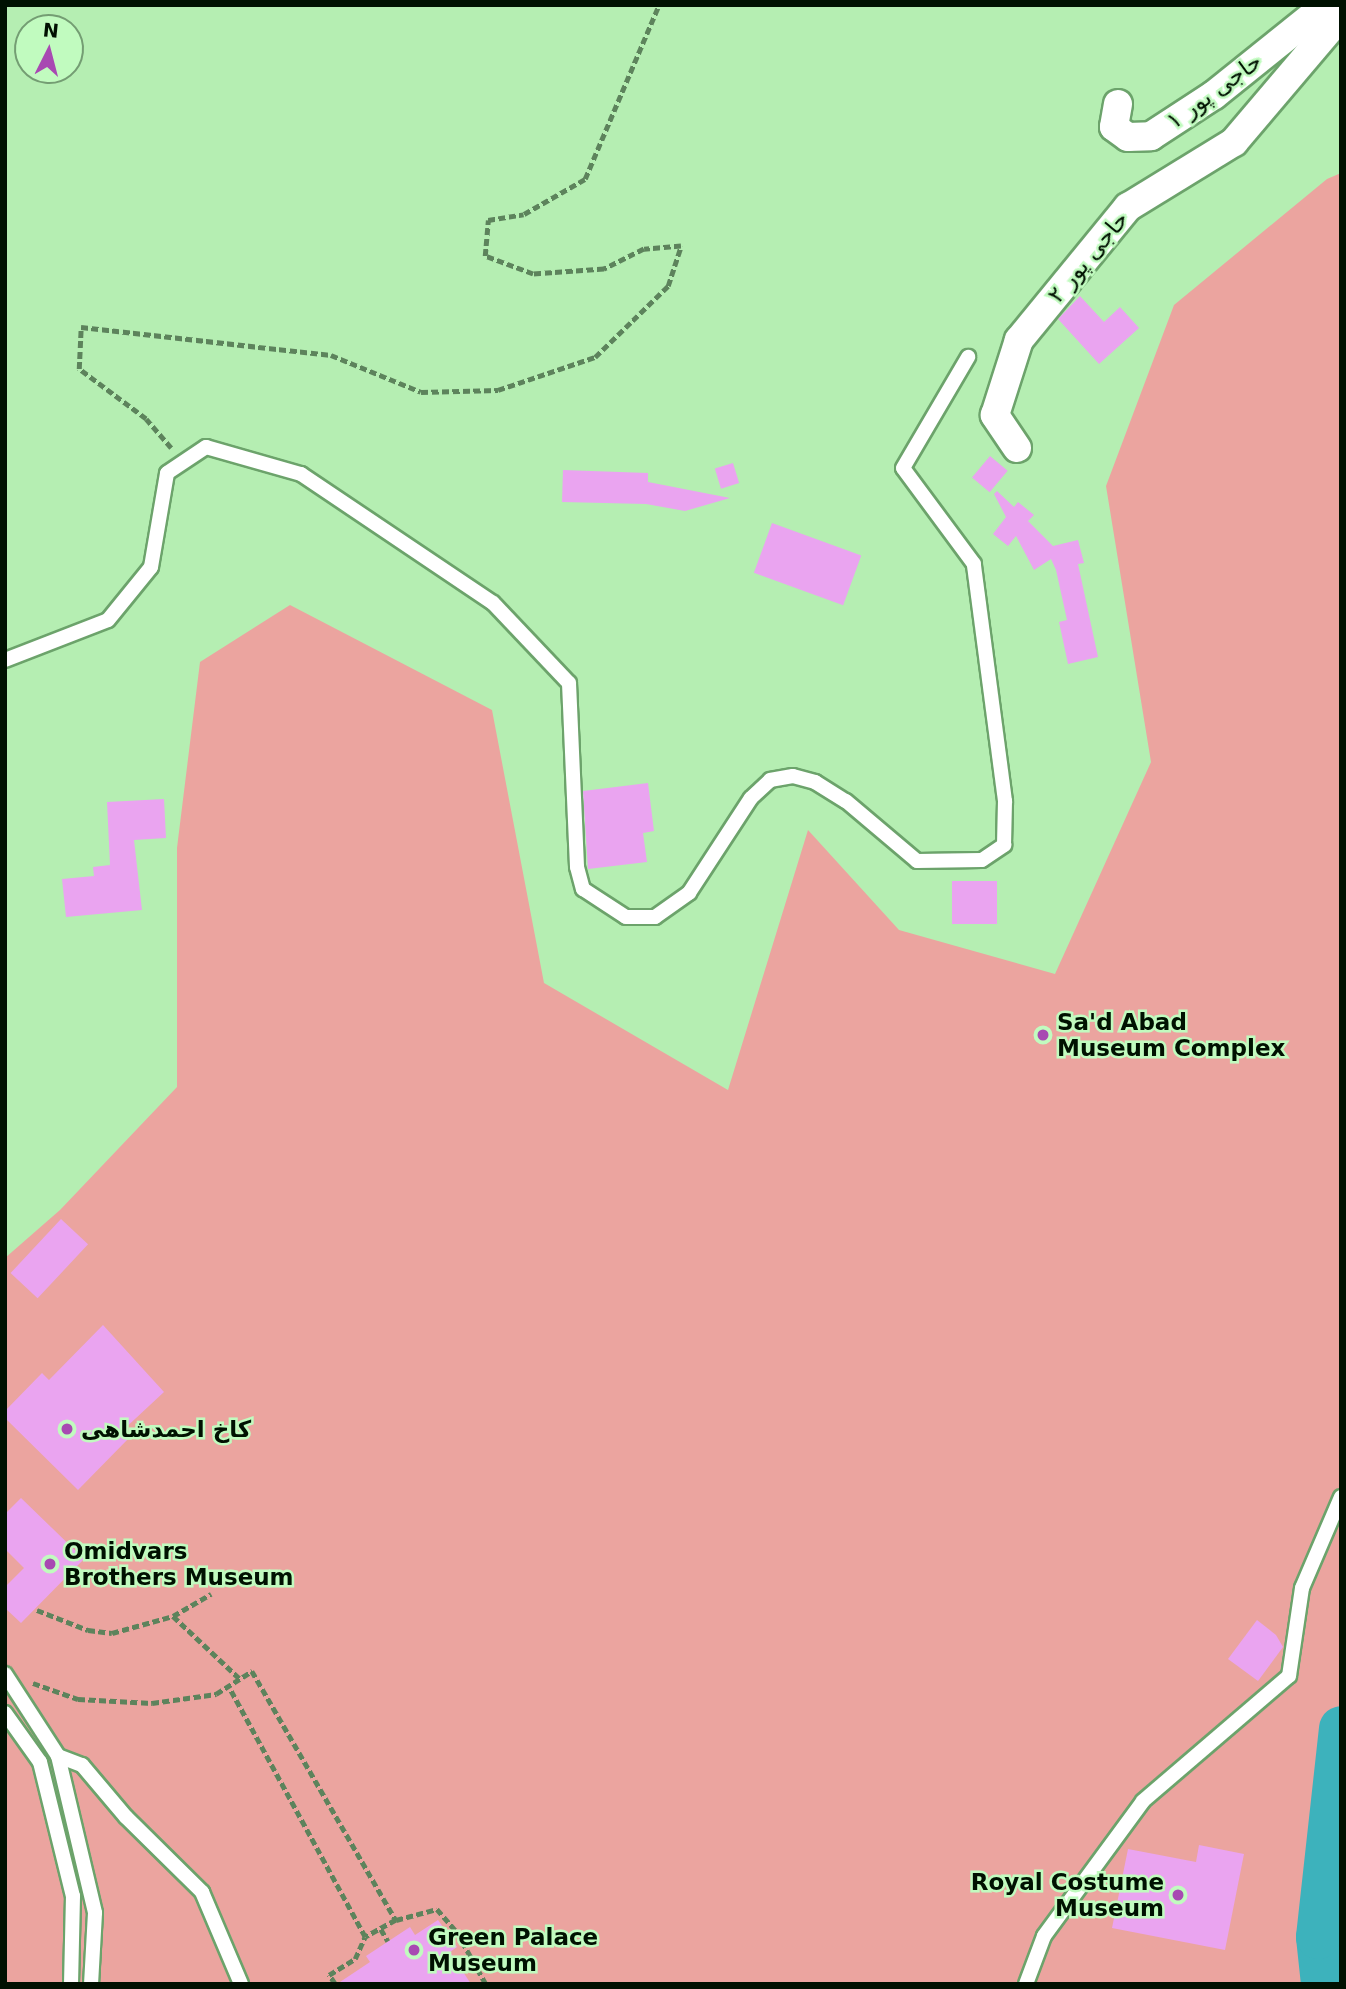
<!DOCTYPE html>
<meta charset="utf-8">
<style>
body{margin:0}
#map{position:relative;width:1346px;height:1989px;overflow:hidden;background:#b5eeb2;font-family:"DejaVu Sans","Noto Sans Arabic",sans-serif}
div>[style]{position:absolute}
.green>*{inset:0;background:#eba49f}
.river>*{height:44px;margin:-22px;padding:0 22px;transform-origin:22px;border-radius:22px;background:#3db2bc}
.building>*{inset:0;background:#eaa4f0;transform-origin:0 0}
.path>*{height:4.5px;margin-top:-2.25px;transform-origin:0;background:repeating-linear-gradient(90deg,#5d835c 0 7px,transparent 0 10.5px)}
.roads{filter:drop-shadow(2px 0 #6ca36b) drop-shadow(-2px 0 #6ca36b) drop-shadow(0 2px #6ca36b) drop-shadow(0 -2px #6ca36b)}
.service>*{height:14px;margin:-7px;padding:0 7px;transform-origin:7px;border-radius:7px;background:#fff}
.minor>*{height:28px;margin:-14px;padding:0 14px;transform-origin:14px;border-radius:14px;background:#fff}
.dots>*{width:19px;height:19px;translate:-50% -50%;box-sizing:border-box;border:4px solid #c1fbbf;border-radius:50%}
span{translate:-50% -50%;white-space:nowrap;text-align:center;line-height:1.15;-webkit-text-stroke:5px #c1fbbf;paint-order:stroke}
.street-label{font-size:23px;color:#001101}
.poi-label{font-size:23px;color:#001101;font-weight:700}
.left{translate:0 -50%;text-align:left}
.right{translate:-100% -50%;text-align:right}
.frame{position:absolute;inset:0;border:7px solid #001101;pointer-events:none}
.north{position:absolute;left:14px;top:14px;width:70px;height:70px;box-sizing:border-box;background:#c1fbbf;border:2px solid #749d73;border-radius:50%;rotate:6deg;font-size:19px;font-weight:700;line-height:28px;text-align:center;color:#001101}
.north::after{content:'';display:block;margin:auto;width:24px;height:32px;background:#a849b2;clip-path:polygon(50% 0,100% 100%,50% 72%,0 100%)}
</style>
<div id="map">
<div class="green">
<i style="clip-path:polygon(1341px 173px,1341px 1984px,5px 1984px,5px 1258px,60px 1210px,177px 1087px,177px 848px,200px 662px,290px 605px,492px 710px,544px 983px,728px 1090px,808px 830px,899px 930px,1055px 974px,1151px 762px,1106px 486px,1174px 305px,1327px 179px)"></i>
</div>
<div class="river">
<i style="left:1323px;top:1984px;width:47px;rotate:-96.1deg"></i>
<i style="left:1318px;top:1937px;width:210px;rotate:-83.7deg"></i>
</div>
<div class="building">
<i style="clip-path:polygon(1080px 296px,1104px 322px,1120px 307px,1139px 328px,1099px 364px,1058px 319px)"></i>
<i style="left:990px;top:456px;width:23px;height:28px;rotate:40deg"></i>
<i style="left:733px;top:463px;width:21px;height:19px;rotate:73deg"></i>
<i style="clip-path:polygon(563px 470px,648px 473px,648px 482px,730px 498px,685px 511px,646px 504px,562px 502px)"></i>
<i style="clip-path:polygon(997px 491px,1014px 507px,1018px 502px,1034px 515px,1028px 521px,1053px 546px,1078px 540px,1084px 563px,1078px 564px,1098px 657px,1068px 664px,1059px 622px,1067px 620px,1056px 570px,1051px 559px,1034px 570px,1016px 536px,1008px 546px,993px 534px,1006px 517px,994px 494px)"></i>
<i style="left:772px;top:523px;width:95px;height:53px;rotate:20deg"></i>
<i style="clip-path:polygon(648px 783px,654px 831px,643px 833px,647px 862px,588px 869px,583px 791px)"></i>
<i style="clip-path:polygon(164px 799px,166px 838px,134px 840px,142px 910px,66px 917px,62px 879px,94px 876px,93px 867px,110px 865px,107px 802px)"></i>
<i style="left:952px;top:881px;width:45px;height:43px"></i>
<i style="left:61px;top:1219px;width:37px;height:74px;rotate:43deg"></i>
<i style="clip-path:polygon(103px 1325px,164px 1392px,121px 1432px,128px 1439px,78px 1490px,5px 1418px,5px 1411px,42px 1373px,49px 1380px)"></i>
<i style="clip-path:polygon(21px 1498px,84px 1559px,21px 1623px,5px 1608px,5px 1587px,24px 1568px,5px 1549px,5px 1514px)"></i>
<i style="clip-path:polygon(1257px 1620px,1276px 1635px,1283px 1647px,1258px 1681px,1228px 1659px)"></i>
<i style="clip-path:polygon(1199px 1845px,1244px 1854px,1225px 1950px,1112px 1928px,1128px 1849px,1196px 1862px)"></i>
<i style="clip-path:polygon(438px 1920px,457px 1947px,450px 1952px,471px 1984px,337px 1984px,370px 1962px,366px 1956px,410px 1927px,415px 1935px)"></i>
</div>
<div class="path">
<i style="left:171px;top:448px;width:38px;rotate:-131deg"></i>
<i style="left:146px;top:419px;width:84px;rotate:-143.3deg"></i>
<i style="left:79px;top:369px;width:42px;rotate:-87.3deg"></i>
<i style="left:81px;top:327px;width:252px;rotate:6.4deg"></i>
<i style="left:331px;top:355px;width:97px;rotate:22.3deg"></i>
<i style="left:421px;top:392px;width:77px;rotate:-1.5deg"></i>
<i style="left:498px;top:390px;width:102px;rotate:-18.8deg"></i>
<i style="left:595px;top:357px;width:102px;rotate:-44.2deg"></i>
<i style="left:668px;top:286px;width:42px;rotate:-72deg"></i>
<i style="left:681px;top:246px;width:37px;rotate:175deg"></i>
<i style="left:644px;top:249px;width:45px;rotate:153.4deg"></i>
<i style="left:604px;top:269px;width:71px;rotate:176deg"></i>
<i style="left:533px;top:274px;width:51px;rotate:-159.4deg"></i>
<i style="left:485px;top:256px;width:36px;rotate:-85deg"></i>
<i style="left:488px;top:220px;width:36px;rotate:-9deg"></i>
<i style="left:524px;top:214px;width:70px;rotate:-29.8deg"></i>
<i style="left:585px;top:179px;width:189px;rotate:-67deg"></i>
<i style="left:37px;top:1610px;width:55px;rotate:21.4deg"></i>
<i style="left:88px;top:1630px;width:24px;rotate:7deg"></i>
<i style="left:112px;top:1633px;width:63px;rotate:-15.6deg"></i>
<i style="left:173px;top:1616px;width:44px;rotate:-30.1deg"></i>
<i style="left:173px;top:1616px;width:92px;rotate:43.2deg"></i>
<i style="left:33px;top:1683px;width:48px;rotate:19.6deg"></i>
<i style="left:78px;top:1699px;width:74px;rotate:3.1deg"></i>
<i style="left:152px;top:1703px;width:65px;rotate:-8deg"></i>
<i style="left:216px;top:1694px;width:43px;rotate:-32.6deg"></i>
<i style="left:252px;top:1671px;width:288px;rotate:60deg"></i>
<i style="left:396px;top:1920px;width:35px;rotate:151deg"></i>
<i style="left:365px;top:1937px;width:286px;rotate:-118.6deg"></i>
<i style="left:396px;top:1920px;width:42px;rotate:-15deg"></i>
<i style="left:437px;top:1909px;width:30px;rotate:49deg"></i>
<i style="left:457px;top:1932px;width:60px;rotate:60.9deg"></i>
<i style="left:381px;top:1929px;width:14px;rotate:60deg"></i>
<i style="left:335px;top:1984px;width:11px;rotate:-124deg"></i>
<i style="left:329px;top:1975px;width:31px;rotate:-32deg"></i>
<i style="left:355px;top:1959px;width:24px;rotate:-66deg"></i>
</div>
<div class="roads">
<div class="service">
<i style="left:5px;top:660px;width:110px;rotate:-21.2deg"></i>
<i style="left:108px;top:620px;width:68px;rotate:-50.9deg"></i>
<i style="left:151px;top:567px;width:95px;rotate:-80.3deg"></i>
<i style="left:167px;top:473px;width:47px;rotate:-33.7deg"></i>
<i style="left:206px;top:447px;width:99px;rotate:15.9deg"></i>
<i style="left:301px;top:474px;width:231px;rotate:33.9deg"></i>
<i style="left:493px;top:603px;width:110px;rotate:46.5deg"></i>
<i style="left:569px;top:683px;width:184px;rotate:87.5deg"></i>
<i style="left:577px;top:867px;width:23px;rotate:75deg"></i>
<i style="left:583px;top:889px;width:51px;rotate:33.1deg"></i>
<i style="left:626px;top:917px;width:29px"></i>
<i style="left:655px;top:917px;width:42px;rotate:-35.2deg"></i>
<i style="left:689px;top:893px;width:113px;rotate:-56.9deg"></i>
<i style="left:751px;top:798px;width:26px;rotate:-43deg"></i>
<i style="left:770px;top:780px;width:23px;rotate:-10deg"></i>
<i style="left:793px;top:776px;width:23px;rotate:15deg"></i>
<i style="left:815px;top:782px;width:36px;rotate:32deg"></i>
<i style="left:846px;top:801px;width:93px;rotate:40.2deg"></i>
<i style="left:917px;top:861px;width:65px;rotate:-0.9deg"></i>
<i style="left:982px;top:860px;width:27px;rotate:-34deg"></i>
<i style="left:1004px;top:845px;width:44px;rotate:-88.7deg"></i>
<i style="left:1005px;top:801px;width:239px;rotate:-97.5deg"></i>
<i style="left:974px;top:564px;width:119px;rotate:-126.5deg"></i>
<i style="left:903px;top:468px;width:129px;rotate:-59.6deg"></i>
<i style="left:5px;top:1674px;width:98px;rotate:57.1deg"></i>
<i style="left:58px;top:1756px;width:161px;rotate:76.7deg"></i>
<i style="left:95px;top:1913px;width:71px;rotate:93.2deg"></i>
<i style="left:5px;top:1713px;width:60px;rotate:54.5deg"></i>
<i style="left:40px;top:1762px;width:138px;rotate:76.2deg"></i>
<i style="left:73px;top:1896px;width:88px;rotate:91.3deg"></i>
<i style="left:58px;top:1756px;width:26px;rotate:21deg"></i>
<i style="left:82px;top:1765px;width:68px;rotate:49.8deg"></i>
<i style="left:126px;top:1817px;width:107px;rotate:44.6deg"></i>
<i style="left:202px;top:1892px;width:100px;rotate:67deg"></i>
<i style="left:1026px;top:1984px;width:51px;rotate:-69.4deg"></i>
<i style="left:1044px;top:1936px;width:167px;rotate:-53.7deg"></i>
<i style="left:1143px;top:1801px;width:192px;rotate:-40.6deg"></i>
<i style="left:1289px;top:1676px;width:89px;rotate:-81.6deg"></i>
<i style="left:1302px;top:1588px;width:99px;rotate:-66.8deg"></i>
</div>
<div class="minor">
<i style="left:1118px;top:104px;width:23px;rotate:100deg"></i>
<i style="left:1114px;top:127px;width:17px;rotate:36deg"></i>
<i style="left:1128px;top:137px;width:23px;rotate:-2deg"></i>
<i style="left:1151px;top:136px;width:75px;rotate:-33.1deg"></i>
<i style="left:1214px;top:95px;width:144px;rotate:-38.8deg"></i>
<i style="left:1017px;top:448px;width:40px;rotate:-124deg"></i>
<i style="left:995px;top:415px;width:79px;rotate:-72.3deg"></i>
<i style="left:1019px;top:340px;width:172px;rotate:-50.7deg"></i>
<i style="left:1128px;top:207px;width:124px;rotate:-31.5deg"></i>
<i style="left:1234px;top:142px;width:165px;rotate:-49.7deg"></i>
</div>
</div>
<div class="dots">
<i style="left:1043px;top:1035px;background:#a849b2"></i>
<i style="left:67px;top:1429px;background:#a849b2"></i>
<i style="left:50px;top:1564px;background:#a849b2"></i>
<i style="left:1178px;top:1895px;background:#a849b2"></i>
<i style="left:414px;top:1950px;background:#a849b2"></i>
</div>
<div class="street-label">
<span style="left:1214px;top:91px;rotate:-36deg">حاجی پور ۱</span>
<span style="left:1088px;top:257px;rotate:-50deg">حاجی پور ۲</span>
</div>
<div class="poi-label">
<span class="left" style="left:1057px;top:1035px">Sa'd Abad<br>Museum Complex</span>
<span class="left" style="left:81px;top:1429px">کاخ احمدشاهی</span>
<span class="left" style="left:64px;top:1564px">Omidvars<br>Brothers Museum</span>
<span class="right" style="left:1164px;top:1895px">Royal Costume<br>Museum</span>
<span class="left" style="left:428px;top:1950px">Green Palace<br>Museum</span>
</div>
<div class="frame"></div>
<div class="north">N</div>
</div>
